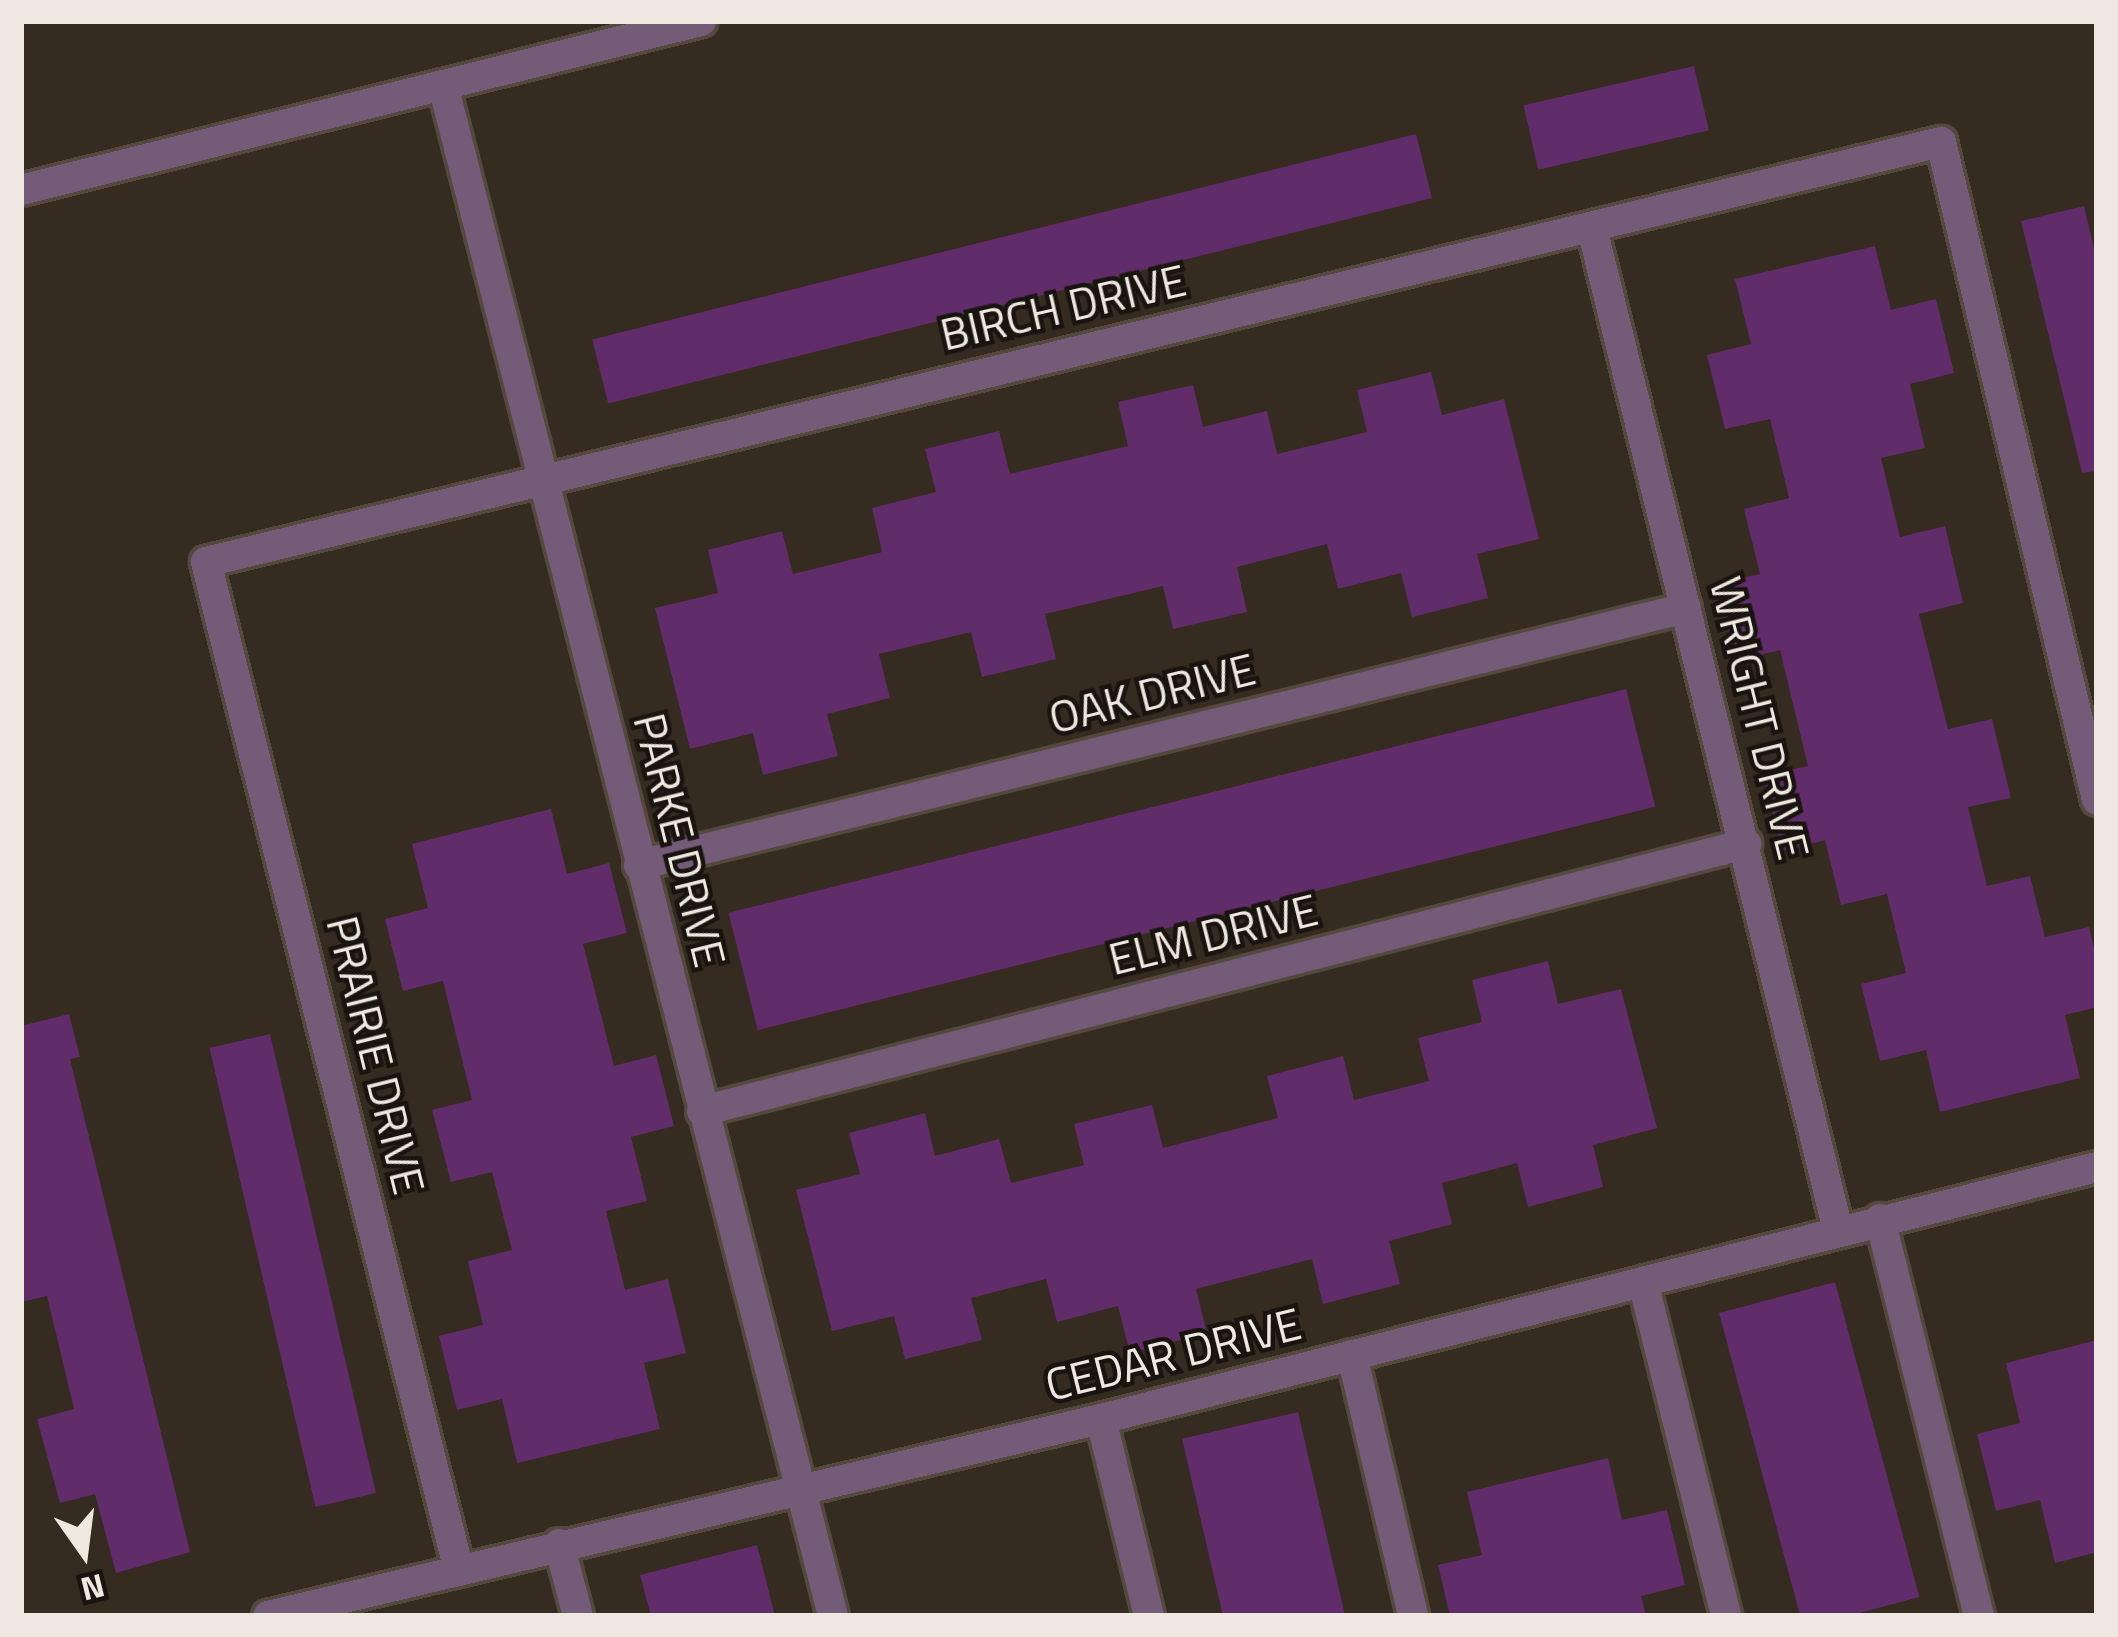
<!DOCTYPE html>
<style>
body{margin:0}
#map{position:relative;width:2118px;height:1637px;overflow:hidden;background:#352b20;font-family:"Titillium Web",sans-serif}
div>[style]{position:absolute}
.building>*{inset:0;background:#612c6a;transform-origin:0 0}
.roads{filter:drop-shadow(3px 0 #53493f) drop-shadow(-3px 0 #53493f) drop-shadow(0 3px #53493f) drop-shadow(0 -3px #53493f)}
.street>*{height:30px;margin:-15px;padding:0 15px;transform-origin:15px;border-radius:15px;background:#745c79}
span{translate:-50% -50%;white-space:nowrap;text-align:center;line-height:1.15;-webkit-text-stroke:9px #19140f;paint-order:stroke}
.street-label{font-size:45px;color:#efe8e1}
.frame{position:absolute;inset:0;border:24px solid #efe8e1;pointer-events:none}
.north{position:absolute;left:24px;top:1493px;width:120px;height:120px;-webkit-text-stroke:9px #19140f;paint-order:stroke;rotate:166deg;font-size:33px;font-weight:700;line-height:48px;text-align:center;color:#efe8e1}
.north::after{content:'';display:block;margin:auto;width:42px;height:54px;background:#efe8e1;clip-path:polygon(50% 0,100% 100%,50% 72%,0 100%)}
</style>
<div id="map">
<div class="building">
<i style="left:1694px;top:66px;width:66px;height:175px;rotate:77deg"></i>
<i style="left:1416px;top:134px;width:66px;height:849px;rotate:76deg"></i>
<i style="clip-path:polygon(2084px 206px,2097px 261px,2097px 471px,2082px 473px,2021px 221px)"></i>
<i style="clip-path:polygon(1875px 246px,1891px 310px,1936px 299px,1954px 373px,1910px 384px,1925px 448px,1881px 458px,1900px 537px,1945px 526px,1963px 603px,1919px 614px,1948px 729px,1992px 719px,2011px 798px,1968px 807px,1987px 886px,2030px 876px,2045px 937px,2089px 927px,2097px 961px,2097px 1007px,2065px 1015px,2080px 1078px,1940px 1112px,1926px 1050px,1880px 1061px,1861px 984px,1906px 973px,1887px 894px,1841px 905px,1825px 840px,1782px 851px,1764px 776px,1808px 766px,1780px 650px,1735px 661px,1716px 584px,1760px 574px,1744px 509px,1789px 498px,1770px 419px,1725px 429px,1707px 355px,1751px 344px,1735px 279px)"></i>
<i style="clip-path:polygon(1431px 372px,1442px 415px,1504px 399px,1539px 539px,1477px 554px,1488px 598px,1412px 617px,1401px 573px,1338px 589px,1327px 544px,1237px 567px,1247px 612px,1173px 629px,1163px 586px,1045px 614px,1056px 659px,982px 677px,971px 632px,879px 654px,890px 698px,827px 714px,838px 756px,763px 775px,753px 733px,690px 749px,655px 608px,718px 593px,708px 550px,782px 531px,793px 574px,882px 552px,872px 508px,936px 492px,925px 449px,999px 431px,1010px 474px,1128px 446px,1118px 402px,1193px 385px,1203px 427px,1267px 411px,1277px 454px,1367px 432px,1357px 390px)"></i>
<i style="left:1626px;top:689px;width:121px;height:925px;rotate:76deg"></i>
<i style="clip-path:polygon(551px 809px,567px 874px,609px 863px,627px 933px,583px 944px,614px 1066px,656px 1055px,674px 1126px,631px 1137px,647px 1201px,606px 1211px,625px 1290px,668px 1279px,686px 1353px,644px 1363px,660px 1429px,517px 1463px,502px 1399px,457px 1410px,439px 1336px,483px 1325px,468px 1261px,512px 1250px,492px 1172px,451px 1182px,432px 1110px,472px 1100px,443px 981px,403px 991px,385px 919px,428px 908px,412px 844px)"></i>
<i style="clip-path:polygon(1548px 961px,1558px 1004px,1621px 989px,1657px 1128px,1593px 1145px,1603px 1187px,1528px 1207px,1517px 1163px,1442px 1183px,1452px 1224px,1389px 1241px,1400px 1284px,1323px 1304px,1312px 1259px,1196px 1289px,1207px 1333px,1130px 1353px,1118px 1306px,1057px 1322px,1046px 1279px,971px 1298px,982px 1340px,905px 1359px,894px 1316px,832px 1331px,796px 1190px,860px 1174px,849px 1133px,925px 1113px,935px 1156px,999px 1139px,1011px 1183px,1084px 1165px,1074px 1124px,1152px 1105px,1163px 1148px,1278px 1118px,1267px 1076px,1343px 1056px,1354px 1100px,1429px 1081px,1418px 1038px,1482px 1022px,1472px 980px)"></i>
<i style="clip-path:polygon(69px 1014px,80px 1057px,70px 1059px,190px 1552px,116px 1573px,95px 1494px,60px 1503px,37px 1419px,74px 1409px,47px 1296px,21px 1302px,21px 1026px)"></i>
<i style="left:270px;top:1034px;width:471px;height:62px;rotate:77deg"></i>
<i style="left:1835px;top:1282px;width:326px;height:120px;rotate:75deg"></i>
<i style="clip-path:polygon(2097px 1340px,2097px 1552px,2055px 1563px,2040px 1500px,1996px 1511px,1977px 1434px,2020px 1423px,2006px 1363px)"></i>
<i style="left:1298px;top:1412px;width:210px;height:119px;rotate:77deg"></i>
<i style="clip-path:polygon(1608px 1458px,1622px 1520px,1667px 1510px,1685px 1585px,1641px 1596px,1646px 1616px,1450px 1616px,1438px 1565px,1482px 1555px,1467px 1492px)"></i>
<i style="clip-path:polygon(757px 1545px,775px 1616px,651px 1616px,640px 1575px)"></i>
</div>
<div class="roads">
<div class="street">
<i style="left:443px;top:85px;width:1580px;rotate:75.71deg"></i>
<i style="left:21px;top:190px;width:701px;rotate:-13.96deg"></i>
<i style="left:1592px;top:228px;width:1032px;rotate:76.21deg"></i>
<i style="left:639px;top:865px;width:1078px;rotate:-13.79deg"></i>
<i style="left:702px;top:1111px;width:1078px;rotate:-14.35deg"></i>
<i style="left:1880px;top:1219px;width:409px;rotate:76deg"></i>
<i style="left:1643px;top:1282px;width:344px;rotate:76deg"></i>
<i style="left:1352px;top:1355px;width:268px;rotate:76.8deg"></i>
<i style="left:1101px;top:1419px;width:203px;rotate:76.3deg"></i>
<i style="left:559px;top:1544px;width:74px;rotate:75.2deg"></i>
<i style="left:459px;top:1571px;width:1040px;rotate:-104.08deg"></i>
<i style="left:206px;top:562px;width:1785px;rotate:-13.61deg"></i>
<i style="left:1941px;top:142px;width:676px;rotate:76.66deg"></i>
<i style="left:268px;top:1616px;width:856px;rotate:-13.31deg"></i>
<i style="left:1101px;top:1419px;width:1027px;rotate:-14.2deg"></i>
</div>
</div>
<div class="street-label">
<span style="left:1063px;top:307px;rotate:-13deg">BIRCH DRIVE</span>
<span style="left:1152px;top:693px;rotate:-14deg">OAK DRIVE</span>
<span style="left:1760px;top:718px;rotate:76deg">WRIGHT DRIVE</span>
<span style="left:680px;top:840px;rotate:76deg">PARKE DRIVE</span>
<span style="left:1213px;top:934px;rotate:-14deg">ELM DRIVE</span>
<span style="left:376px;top:1055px;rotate:76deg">PRAIRIE DRIVE</span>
<span style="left:1173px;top:1354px;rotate:-14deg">CEDAR DRIVE</span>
</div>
<div class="frame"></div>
<div class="north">N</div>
</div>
